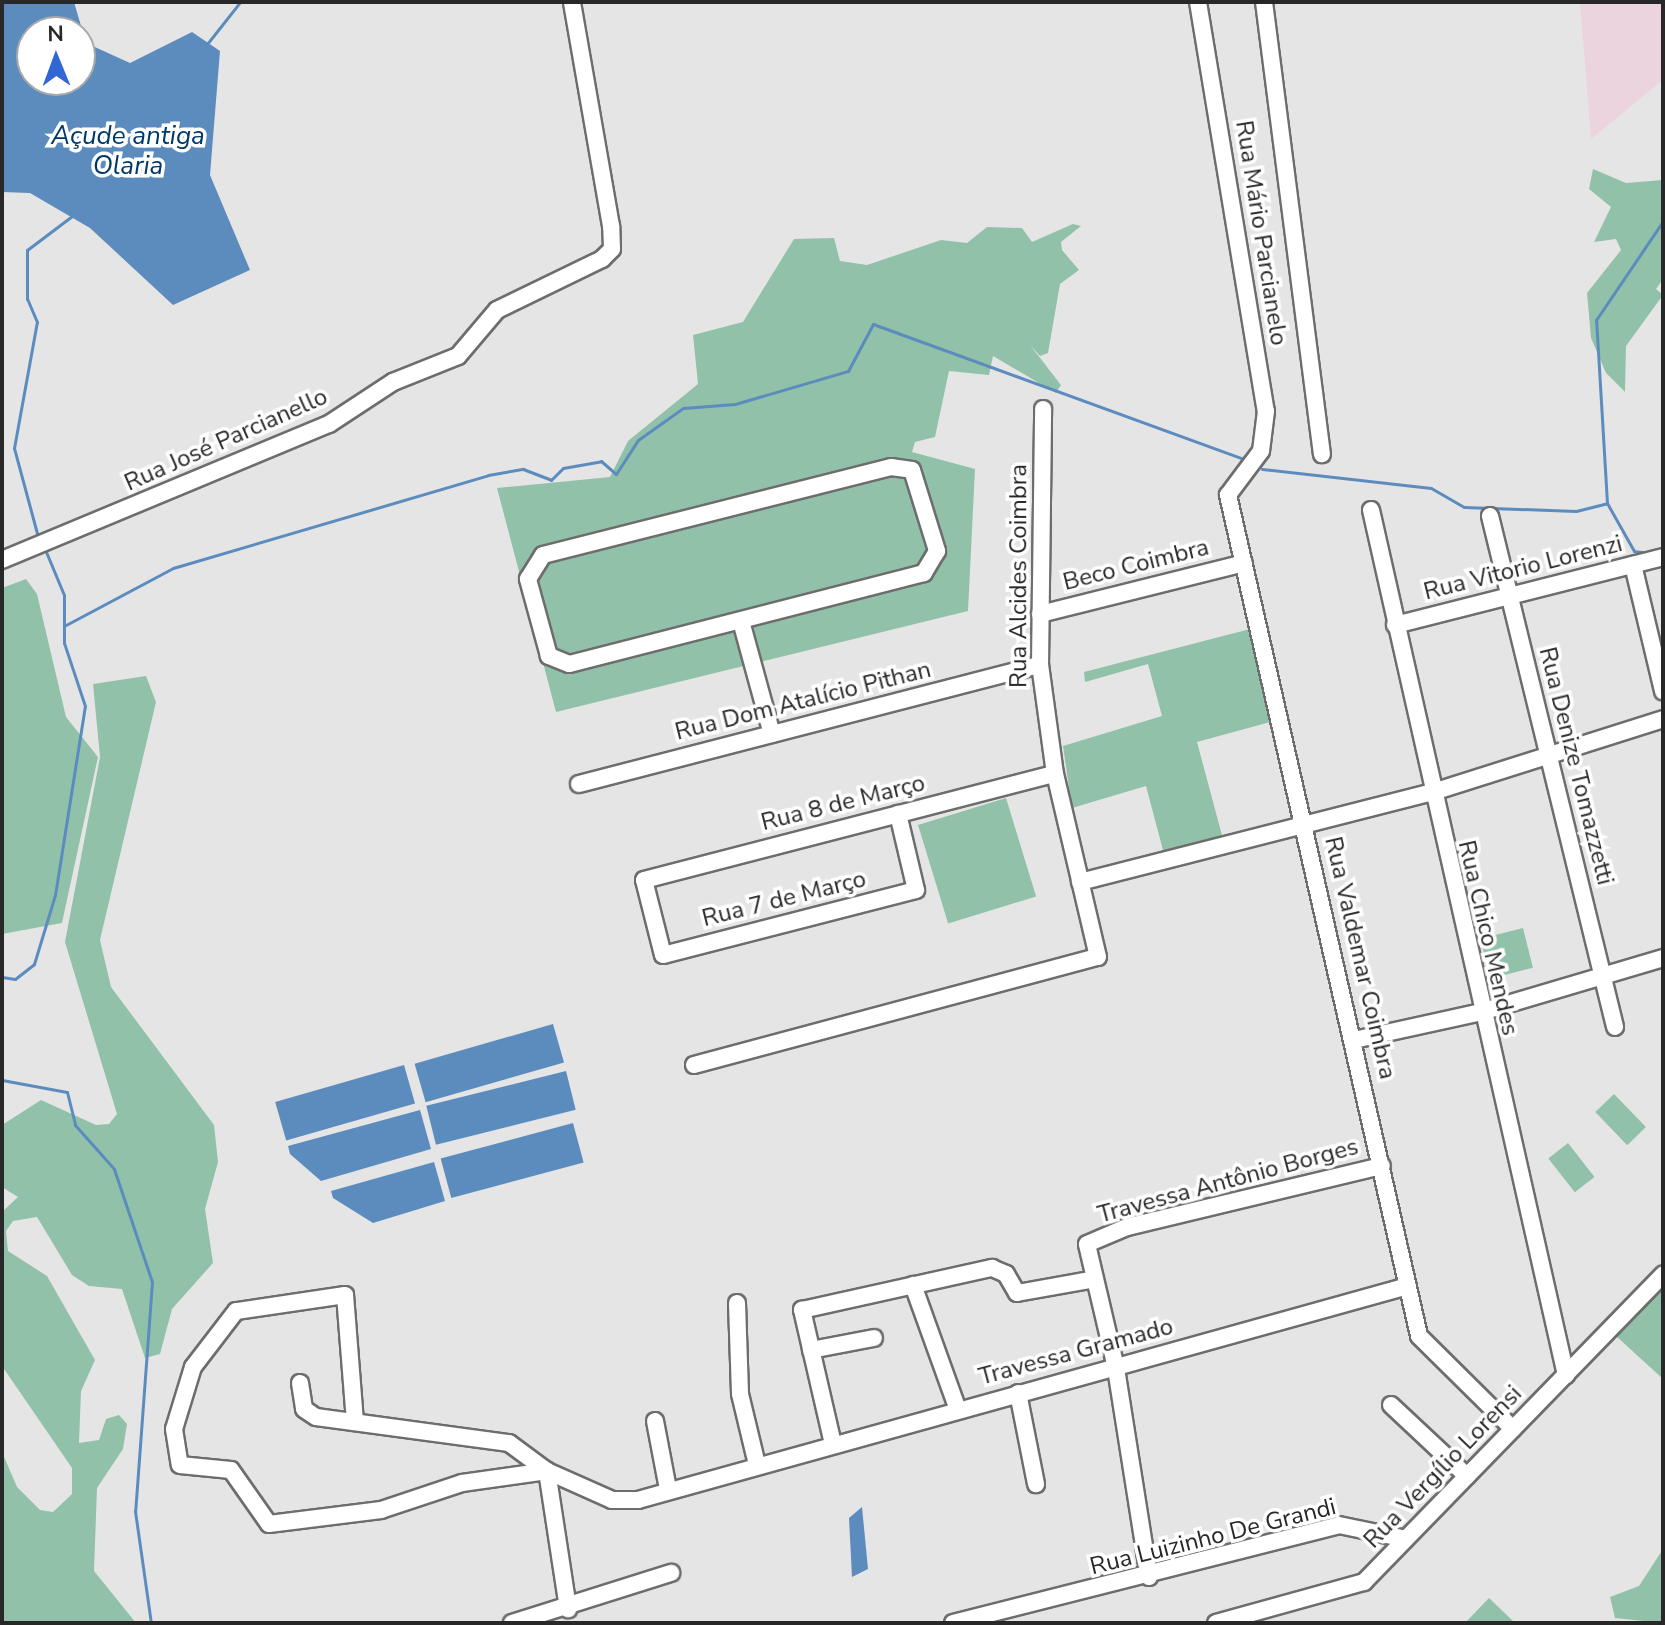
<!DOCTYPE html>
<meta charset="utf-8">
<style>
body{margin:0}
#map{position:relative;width:1665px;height:1625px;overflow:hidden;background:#e5e5e6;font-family:"Nunito Sans",sans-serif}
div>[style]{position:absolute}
.commercial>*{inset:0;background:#ecd4de}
.green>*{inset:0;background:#91c2a9;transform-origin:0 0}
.water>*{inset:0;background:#5c8cbe;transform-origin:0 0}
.stream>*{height:3px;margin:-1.5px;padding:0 1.5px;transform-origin:1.5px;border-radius:1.5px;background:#5c8cbe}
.roads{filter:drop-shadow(2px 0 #6d6d6e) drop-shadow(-2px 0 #6d6d6e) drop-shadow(0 2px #6d6d6e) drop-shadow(0 -2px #6d6d6e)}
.minor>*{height:16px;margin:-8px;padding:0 8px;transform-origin:8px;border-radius:8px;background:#fff}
span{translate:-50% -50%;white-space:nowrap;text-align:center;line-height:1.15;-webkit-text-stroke:7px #fff;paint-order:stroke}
.street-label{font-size:24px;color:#282829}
.water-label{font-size:26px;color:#003968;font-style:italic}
.frame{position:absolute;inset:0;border:4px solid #282829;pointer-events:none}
.north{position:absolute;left:16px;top:16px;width:80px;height:80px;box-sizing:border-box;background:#fff;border:2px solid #a9a9a9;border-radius:50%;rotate:359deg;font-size:22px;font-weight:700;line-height:32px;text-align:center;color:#282829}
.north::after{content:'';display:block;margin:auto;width:28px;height:36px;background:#3166d5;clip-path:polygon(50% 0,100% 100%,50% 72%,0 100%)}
</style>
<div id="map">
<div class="commercial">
<i style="clip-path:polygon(1580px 2px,1663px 2px,1663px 80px,1591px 139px)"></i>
</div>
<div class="green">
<i style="clip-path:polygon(1593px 169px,1626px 183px,1663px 180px,1663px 279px,1656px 289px,1663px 295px,1626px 346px,1625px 392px,1606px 373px,1591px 338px,1587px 293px,1621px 250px,1616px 239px,1594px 242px,1611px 207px,1589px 189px)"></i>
<i style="clip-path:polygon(1073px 224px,1081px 226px,1061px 242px,1062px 250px,1079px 270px,1060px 284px,1048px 353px,1040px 356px,1030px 345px,1061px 385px,1056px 393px,993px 356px,989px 375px,949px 371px,935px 437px,915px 442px,912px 452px,975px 469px,968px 611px,556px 712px,497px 488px,610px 477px,628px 441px,698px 384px,693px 335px,743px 322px,794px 239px,834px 238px,840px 261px,867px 265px,941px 240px,967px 243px,987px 227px,1022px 228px,1032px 242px)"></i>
<i style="clip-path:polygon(26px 579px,37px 594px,66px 717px,98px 757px,62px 923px,2px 934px,2px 588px)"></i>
<i style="clip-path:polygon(1254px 628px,1274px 721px,1197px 742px,1223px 839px,1164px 854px,1146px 786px,1072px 808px,1063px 746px,1162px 716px,1148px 664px,1085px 682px,1084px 672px)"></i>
<i style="clip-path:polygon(146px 676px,156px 702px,100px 940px,111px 987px,214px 1125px,218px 1162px,205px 1209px,213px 1263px,172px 1309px,160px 1354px,145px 1358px,122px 1289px,89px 1286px,72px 1275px,37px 1217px,13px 1221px,6px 1231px,8px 1251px,47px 1276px,95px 1360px,81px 1391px,79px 1443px,99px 1440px,106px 1419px,119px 1415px,127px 1424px,123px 1449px,97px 1488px,94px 1571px,136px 1623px,2px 1623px,2px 1452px,17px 1487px,40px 1510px,53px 1512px,72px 1494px,72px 1468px,2px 1366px,2px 1212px,18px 1197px,2px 1187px,2px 1125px,41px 1100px,96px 1125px,109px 1124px,117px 1114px,65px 942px,100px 757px,93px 684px)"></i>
<i style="left:1006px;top:798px;width:103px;height:92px;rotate:73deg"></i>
<i style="left:1523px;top:928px;width:41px;height:44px;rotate:76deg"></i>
<i style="left:1614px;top:1094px;width:46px;height:26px;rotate:46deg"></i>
<i style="left:1568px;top:1143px;width:43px;height:25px;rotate:52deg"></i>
<i style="clip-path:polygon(1663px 1287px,1663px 1379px,1616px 1336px)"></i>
<i style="clip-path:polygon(1663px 1549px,1663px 1623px,1615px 1618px,1610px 1597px,1639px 1586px)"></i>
<i style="clip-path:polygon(1489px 1598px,1515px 1623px,1465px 1623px)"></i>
</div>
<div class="water">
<i style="clip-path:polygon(evenodd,2px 2px,74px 2px,86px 43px,130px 63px,192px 32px,220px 51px,210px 175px,250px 270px,173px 305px,90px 228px,30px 193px,2px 192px,2px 2px,80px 32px,80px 80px,32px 80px,32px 32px,80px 32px)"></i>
<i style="left:553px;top:1024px;width:40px;height:144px;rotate:74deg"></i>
<i style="left:404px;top:1065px;width:40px;height:134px;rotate:74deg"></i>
<i style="left:566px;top:1071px;width:40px;height:144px;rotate:76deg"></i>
<i style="clip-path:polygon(420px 1110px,431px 1149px,321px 1181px,290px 1154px,288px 1146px)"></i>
<i style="left:573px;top:1123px;width:41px;height:137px;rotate:75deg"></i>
<i style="clip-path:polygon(434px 1162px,445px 1201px,373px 1223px,333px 1198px,331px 1191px)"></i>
<i style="clip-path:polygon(862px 1507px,868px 1569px,852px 1577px,849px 1518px)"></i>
</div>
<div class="stream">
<i style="left:207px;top:44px;width:53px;rotate:-51.8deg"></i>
<i style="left:1262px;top:469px;width:170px;rotate:6.4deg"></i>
<i style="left:1431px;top:488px;width:38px;rotate:30deg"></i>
<i style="left:1464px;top:507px;width:112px;rotate:2deg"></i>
<i style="left:1576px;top:511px;width:32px;rotate:-14deg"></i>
<i style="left:38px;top:537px;width:92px;rotate:-105.1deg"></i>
<i style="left:14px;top:448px;width:128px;rotate:-79.7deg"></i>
<i style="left:37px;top:322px;width:25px;rotate:-113deg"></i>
<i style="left:27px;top:299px;width:49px;rotate:-90deg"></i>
<i style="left:27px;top:250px;width:56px;rotate:-37.1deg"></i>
<i style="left:1652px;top:553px;width:18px;rotate:-174deg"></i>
<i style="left:1634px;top:551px;width:55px;rotate:-119.4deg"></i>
<i style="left:1607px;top:503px;width:183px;rotate:-93.4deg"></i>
<i style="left:1596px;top:320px;width:120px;rotate:-55.9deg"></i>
<i style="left:64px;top:626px;width:123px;rotate:-28deg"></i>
<i style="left:173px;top:568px;width:328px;rotate:-16.4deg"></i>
<i style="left:488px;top:475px;width:36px;rotate:-10deg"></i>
<i style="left:523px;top:469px;width:30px;rotate:21deg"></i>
<i style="left:551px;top:480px;width:17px;rotate:-45deg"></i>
<i style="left:563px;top:468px;width:39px;rotate:-10deg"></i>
<i style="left:601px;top:461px;width:20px;rotate:41deg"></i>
<i style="left:616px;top:474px;width:40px;rotate:-57.1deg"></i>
<i style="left:638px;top:440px;width:55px;rotate:-35.4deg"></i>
<i style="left:683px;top:408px;width:52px;rotate:-4.4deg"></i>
<i style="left:735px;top:404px;width:118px;rotate:-16.3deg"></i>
<i style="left:848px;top:371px;width:53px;rotate:-62deg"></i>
<i style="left:873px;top:324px;width:392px;rotate:20deg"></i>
<i style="left:2px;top:977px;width:13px;rotate:9deg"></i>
<i style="left:15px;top:979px;width:24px;rotate:-38deg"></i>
<i style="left:34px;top:964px;width:72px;rotate:-73.1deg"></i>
<i style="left:55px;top:895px;width:191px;rotate:-81deg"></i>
<i style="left:85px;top:706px;width:66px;rotate:-108.4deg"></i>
<i style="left:64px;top:643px;width:48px;rotate:-90deg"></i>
<i style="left:64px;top:595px;width:52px;rotate:-112.6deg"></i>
<i style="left:2px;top:1080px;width:66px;rotate:10.5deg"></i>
<i style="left:67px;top:1092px;width:34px;rotate:76deg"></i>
<i style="left:75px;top:1125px;width:59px;rotate:48.4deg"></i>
<i style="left:114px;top:1169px;width:119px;rotate:71.4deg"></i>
<i style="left:152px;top:1282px;width:230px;rotate:94.2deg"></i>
<i style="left:135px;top:1511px;width:113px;rotate:81.9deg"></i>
</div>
<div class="roads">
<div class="minor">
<i style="left:1198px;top:2px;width:415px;rotate:80.6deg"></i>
<i style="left:1266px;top:411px;width:40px;rotate:97.1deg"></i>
<i style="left:1261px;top:451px;width:55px;rotate:126.9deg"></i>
<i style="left:1228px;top:495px;width:862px;rotate:77.2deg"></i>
<i style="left:1419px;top:1336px;width:132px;rotate:44.7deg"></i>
<i style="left:1264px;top:2px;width:456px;rotate:82.7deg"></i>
<i style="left:891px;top:467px;width:21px;rotate:8deg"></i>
<i style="left:912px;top:470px;width:85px;rotate:72.8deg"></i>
<i style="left:937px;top:551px;width:26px;rotate:121deg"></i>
<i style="left:924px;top:573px;width:366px;rotate:165.6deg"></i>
<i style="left:569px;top:664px;width:22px;rotate:-158deg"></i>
<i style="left:549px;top:656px;width:80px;rotate:-105.3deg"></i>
<i style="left:528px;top:579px;width:28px;rotate:-58deg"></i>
<i style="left:543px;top:555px;width:359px;rotate:-14.2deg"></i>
<i style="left:1371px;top:510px;width:887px;rotate:77.3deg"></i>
<i style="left:1490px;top:516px;width:526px;rotate:76.25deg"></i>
<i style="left:2px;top:560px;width:354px;rotate:-22.6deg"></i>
<i style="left:329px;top:424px;width:77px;rotate:-33.3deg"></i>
<i style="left:393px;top:382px;width:70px;rotate:-21.8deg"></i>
<i style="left:458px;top:356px;width:60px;rotate:-49.7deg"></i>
<i style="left:497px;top:310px;width:117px;rotate:-25.9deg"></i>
<i style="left:602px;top:259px;width:14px;rotate:-45deg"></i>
<i style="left:612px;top:249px;width:23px;rotate:-92deg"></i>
<i style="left:611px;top:226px;width:227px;rotate:-99.9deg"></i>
<i style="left:1633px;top:565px;width:130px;rotate:76.6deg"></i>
<i style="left:1040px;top:614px;width:210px;rotate:-14deg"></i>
<i style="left:741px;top:621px;width:117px;rotate:74.7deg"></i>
<i style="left:1395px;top:625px;width:276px;rotate:-14.2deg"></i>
<i style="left:579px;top:784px;width:476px;rotate:-14.5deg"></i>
<i style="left:898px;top:814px;width:78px;rotate:76.7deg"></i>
<i style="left:916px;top:890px;width:261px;rotate:165.6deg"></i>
<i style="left:663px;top:955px;width:77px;rotate:-104.2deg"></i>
<i style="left:644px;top:880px;width:424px;rotate:-14.5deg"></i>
<i style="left:1080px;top:882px;width:361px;rotate:-14.3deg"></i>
<i style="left:1430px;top:793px;width:244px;rotate:-17.6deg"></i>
<i style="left:1354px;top:1040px;width:130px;rotate:-12.4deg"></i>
<i style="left:1481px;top:1012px;width:190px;rotate:-16.5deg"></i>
<i style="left:694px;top:1065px;width:418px;rotate:-15deg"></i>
<i style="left:1098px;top:957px;width:188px;rotate:-103.2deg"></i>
<i style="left:1055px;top:774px;width:110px;rotate:-97.8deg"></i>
<i style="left:1040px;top:665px;width:256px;rotate:-89.3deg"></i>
<i style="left:913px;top:1285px;width:133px;rotate:70.2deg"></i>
<i style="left:737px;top:1303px;width:91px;rotate:88.1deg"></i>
<i style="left:740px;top:1394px;width:73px;rotate:76.5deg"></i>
<i style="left:811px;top:1350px;width:64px;rotate:-10.8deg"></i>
<i style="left:300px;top:1383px;width:26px;rotate:81deg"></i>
<i style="left:304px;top:1409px;width:14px;rotate:34deg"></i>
<i style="left:316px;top:1417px;width:195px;rotate:7.7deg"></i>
<i style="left:509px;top:1443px;width:47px;rotate:36.4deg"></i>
<i style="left:547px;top:1471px;width:71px;rotate:24deg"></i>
<i style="left:612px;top:1500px;width:26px"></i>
<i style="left:638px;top:1500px;width:799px;rotate:-15.53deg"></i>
<i style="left:1018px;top:1393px;width:93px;rotate:78.8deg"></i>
<i style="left:1391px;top:1405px;width:104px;rotate:43.1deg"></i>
<i style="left:655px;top:1421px;width:69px;rotate:79.2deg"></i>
<i style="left:355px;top:1422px;width:127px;rotate:-94.5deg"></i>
<i style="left:345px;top:1295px;width:110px;rotate:171.6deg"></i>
<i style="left:236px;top:1311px;width:71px;rotate:127.5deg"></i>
<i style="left:193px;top:1367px;width:65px;rotate:107deg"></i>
<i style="left:174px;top:1429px;width:36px;rotate:81deg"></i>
<i style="left:180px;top:1465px;width:51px;rotate:5.6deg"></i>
<i style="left:231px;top:1470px;width:66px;rotate:54.9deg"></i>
<i style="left:269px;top:1524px;width:113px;rotate:-7.1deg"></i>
<i style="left:381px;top:1510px;width:85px;rotate:-18.4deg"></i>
<i style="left:462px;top:1483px;width:86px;rotate:-8deg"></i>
<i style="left:547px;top:1471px;width:140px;rotate:81.3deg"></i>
<i style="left:833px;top:1444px;width:138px;rotate:-103deg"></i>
<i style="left:802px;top:1310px;width:195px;rotate:-12.5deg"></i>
<i style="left:992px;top:1268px;width:15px;rotate:23deg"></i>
<i style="left:1006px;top:1274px;width:22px;rotate:60deg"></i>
<i style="left:1017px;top:1293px;width:79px;rotate:-10.2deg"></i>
<i style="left:1149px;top:1577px;width:212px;rotate:-99deg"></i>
<i style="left:1116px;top:1368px;width:127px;rotate:-103.2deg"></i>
<i style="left:1087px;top:1244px;width:43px;rotate:-23deg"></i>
<i style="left:1127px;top:1227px;width:262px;rotate:-13.5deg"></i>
<i style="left:512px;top:1623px;width:167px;rotate:-17.5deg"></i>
<i style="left:953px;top:1623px;width:398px;rotate:-14.2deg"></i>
<i style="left:1339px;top:1525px;width:68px;rotate:11.8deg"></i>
<i style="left:1216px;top:1623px;width:154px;rotate:-15.5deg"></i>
<i style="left:1364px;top:1582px;width:429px;rotate:-45.8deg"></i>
</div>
</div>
<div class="street-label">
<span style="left:1261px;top:233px;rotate:81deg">Rua Mário Parcianelo</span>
<span style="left:226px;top:440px;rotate:-24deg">Rua José Parcianello</span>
<span style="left:1136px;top:565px;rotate:-14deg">Beco Coimbra</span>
<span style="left:1523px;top:568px;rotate:-14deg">Rua Vitorio Lorenzi</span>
<span style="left:1019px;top:576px;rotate:-90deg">Rua Alcides Coimbra</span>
<span style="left:803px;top:701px;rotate:-14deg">Rua Dom Atalício Pithan</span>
<span style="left:1576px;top:766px;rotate:76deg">Rua Denize Tomazzetti</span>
<span style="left:843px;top:803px;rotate:-14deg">Rua 8 de Março</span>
<span style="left:784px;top:899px;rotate:-14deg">Rua 7 de Março</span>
<span style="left:1488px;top:938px;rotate:77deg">Rua Chico Mendes</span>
<span style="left:1360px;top:958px;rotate:77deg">Rua Valdemar Coimbra</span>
<span style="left:1228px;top:1181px;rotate:-15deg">Travessa Antônio Borges</span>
<span style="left:1076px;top:1352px;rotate:-15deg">Travessa Gramado</span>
<span style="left:1443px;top:1467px;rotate:-46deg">Rua Vergílio Lorensi</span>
<span style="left:1213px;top:1537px;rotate:-14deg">Rua Luizinho De Grandi</span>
</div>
<div class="water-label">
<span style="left:128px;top:151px">Açude antiga<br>Olaria</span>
</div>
<div class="frame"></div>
<div class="north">N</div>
</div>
